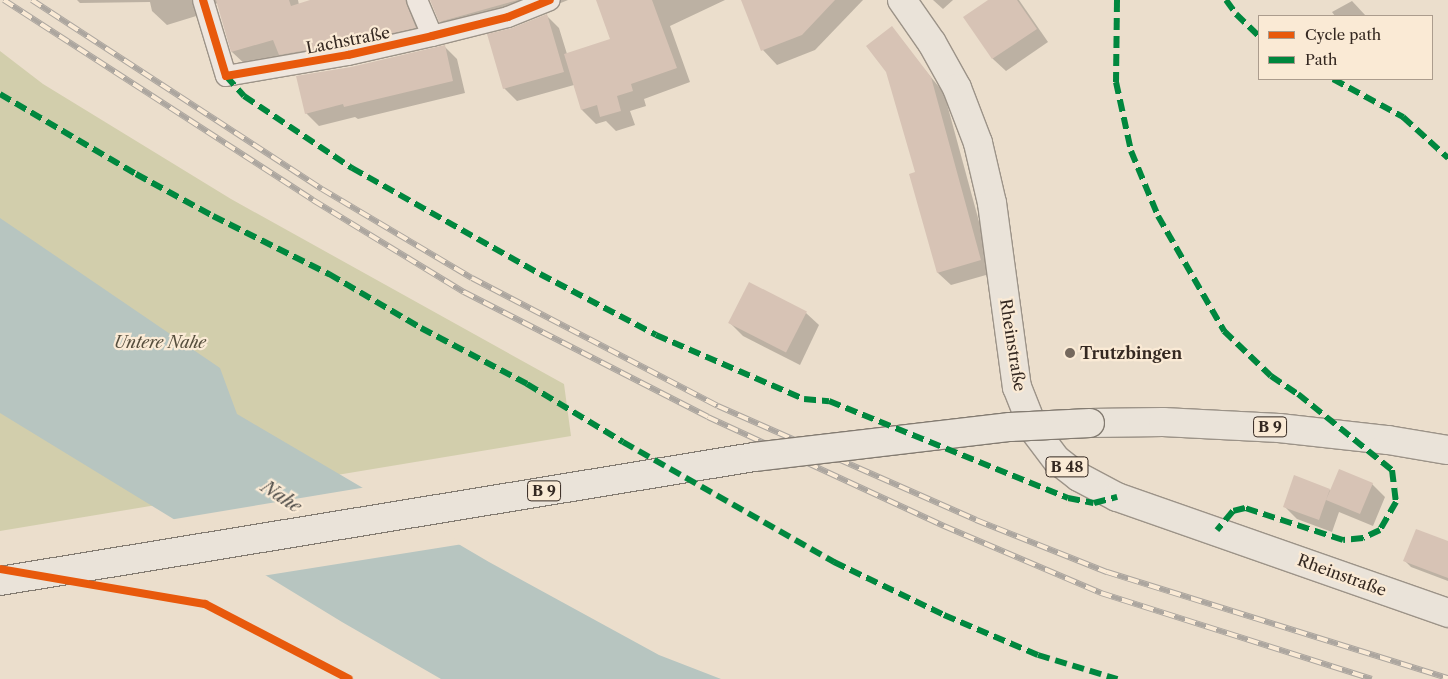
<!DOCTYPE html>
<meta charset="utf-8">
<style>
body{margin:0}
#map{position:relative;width:1448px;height:679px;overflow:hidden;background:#ebdecc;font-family:"Libre Caslon Text",serif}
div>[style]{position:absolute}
.green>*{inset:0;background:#d2ceac}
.water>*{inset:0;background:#b7c5c0}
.pier>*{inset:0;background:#ebdecc}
.shadow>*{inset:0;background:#0003}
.building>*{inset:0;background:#d7c3b5;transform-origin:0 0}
.roads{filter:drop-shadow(1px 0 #9c9388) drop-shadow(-1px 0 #9c9388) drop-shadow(0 1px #9c9388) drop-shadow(0 -1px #9c9388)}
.street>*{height:20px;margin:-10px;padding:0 10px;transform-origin:10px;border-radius:10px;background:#eee6de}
.primary>*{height:28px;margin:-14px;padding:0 14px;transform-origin:14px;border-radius:14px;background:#eae3d9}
.highway>*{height:28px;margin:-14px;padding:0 14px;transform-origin:14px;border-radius:14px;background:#eae3d9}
.rail>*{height:5.5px;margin-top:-2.75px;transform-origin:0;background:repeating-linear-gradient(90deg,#faead5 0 11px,#aca69f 0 22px);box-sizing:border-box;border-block:1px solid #aca69f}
.bridges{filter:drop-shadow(1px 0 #837b71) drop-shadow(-1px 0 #837b71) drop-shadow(0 1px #837b71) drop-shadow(0 -1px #837b71)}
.highway-bridge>*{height:28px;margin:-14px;padding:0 14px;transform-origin:14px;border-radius:14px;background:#eae3d9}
.quiet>*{height:6px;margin-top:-3px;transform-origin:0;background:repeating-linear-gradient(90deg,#00873e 0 12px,transparent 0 18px)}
.cycleway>*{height:8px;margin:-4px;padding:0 4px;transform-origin:4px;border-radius:4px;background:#e8590c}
.dots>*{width:14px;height:14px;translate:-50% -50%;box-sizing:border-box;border:2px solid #faead5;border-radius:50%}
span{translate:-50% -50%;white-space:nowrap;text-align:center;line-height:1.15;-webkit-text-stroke:4.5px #faead5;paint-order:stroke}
.shield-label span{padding:1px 4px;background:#faead5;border:1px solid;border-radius:4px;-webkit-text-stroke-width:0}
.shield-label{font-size:15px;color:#342821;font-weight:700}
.street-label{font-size:16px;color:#342821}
.park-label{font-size:16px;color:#564e3d;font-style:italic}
.poi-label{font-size:16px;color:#342821;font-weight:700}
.left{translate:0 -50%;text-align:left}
.water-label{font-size:18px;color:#4f4c48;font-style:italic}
.legend{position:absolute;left:1258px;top:15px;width:175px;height:65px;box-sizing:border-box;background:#faead5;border:1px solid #ab9c8d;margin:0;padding:6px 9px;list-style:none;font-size:15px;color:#342821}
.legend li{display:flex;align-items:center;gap:10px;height:25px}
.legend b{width:25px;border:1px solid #ab9c8d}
</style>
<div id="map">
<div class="green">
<i style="clip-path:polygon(0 51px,43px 84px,231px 199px,564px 384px,571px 436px,0 531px)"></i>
</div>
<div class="water">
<i style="clip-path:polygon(0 218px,220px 368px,237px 414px,489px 562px,659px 655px,721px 679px,441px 679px,342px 622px,0 413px)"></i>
</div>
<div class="pier">
<i style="clip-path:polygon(367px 487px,463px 544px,262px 576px,169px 520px)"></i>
</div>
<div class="shadow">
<i style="clip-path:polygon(77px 0,298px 0,299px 5px,314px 0,415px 0,429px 42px,294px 69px,281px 56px,247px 66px,232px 52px,218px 3px,209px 6px,206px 13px,167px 25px,152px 11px,150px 2px,80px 3px)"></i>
<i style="clip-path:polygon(431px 0,568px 0,519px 20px,455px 36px,440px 21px)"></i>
<i style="clip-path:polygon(597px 0,725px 0,670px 26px,690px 82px,644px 99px,646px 106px,630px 111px,635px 125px,616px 131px,606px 121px,596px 124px,582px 110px,574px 85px,517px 101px,504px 88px,513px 29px,547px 16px,559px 28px,567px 54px,611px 40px)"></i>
<i style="clip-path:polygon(742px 0,863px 0,815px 50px,777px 65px,763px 50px)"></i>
<i style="clip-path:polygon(933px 0,953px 0,943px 9px)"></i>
<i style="clip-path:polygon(990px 0,1019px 0,1048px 42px,1006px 71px,993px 59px,965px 17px)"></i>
<i style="clip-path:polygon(1352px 1px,1366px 16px,1335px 16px,1332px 12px)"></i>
<i style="clip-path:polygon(444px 46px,457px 59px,465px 93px,358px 119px,355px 117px,319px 126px,306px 113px,351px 68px)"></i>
<i style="clip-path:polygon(911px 53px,944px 93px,993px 273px,951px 285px,938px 273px,916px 173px)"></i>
<i style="clip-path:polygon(806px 313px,819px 325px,800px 365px,743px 336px,730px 323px)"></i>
<i style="clip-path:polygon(1372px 484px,1385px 497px,1373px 526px,1339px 512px,1332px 532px,1297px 519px,1284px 506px,1330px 490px)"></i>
<i style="clip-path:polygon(1448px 542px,1448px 581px,1411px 567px,1405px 561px)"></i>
</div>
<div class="building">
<i style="clip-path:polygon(216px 0,289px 0,291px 6px,310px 0,405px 0,416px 28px,346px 43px,279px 55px,273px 40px,231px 52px)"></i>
<i style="clip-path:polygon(430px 0,518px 0,439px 22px)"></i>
<i style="clip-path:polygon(596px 0,652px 0,677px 68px,631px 84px,633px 91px,617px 96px,621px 111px,600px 117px,597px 105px,581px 110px,564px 54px,610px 39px)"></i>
<i style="clip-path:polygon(741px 0,835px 0,802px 35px,761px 51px)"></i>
<i style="clip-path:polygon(988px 0,1017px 0,1037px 29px,992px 59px,963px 17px)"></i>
<i style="clip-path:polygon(547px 14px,564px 72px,503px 89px,487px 34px,512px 28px)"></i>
<i style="clip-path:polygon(892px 26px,931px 77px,981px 260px,937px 273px,909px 174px,915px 172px,886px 72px,866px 46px)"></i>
<i style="clip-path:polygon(445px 45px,453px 81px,344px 107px,343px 104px,305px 114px,296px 76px,351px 67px)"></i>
<i style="left:749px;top:282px;width:65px;height:46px;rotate:27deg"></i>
<i style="clip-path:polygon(1339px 469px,1373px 483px,1360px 514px,1326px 500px,1319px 520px,1283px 507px,1294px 475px,1330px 489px,1326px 500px)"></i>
<i style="clip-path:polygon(1416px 529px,1448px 541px,1448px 578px,1403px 561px)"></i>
</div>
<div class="roads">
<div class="street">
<i style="left:203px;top:0;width:79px;rotate:73.2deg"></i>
<i style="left:226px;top:76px;width:124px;rotate:-9.8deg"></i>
<i style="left:348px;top:55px;width:86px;rotate:-12.7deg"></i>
<i style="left:432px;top:36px;width:78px;rotate:-14deg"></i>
<i style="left:508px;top:17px;width:45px;rotate:-22deg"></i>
<i style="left:417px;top:0;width:39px;rotate:67deg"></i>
</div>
<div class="primary">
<i style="left:902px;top:0;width:52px;rotate:55.1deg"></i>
<i style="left:932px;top:43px;width:51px;rotate:60.9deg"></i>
<i style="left:957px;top:88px;width:59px;rotate:69.1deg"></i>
<i style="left:978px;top:143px;width:62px;rotate:76.9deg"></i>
<i style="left:992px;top:203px;width:186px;rotate:82.3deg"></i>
<i style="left:1017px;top:387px;width:46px;rotate:68.4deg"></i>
<i style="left:1034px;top:430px;width:38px;rotate:53deg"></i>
<i style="left:1057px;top:460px;width:28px;rotate:38deg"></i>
<i style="left:1079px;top:477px;width:43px;rotate:27.8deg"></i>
<i style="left:1117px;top:497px;width:351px;rotate:19.3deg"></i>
</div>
<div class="highway">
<i style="left:1090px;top:423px;width:73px;rotate:-0.8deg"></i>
<i style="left:1163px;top:422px;width:116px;rotate:3deg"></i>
<i style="left:1279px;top:428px;width:110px;rotate:6.3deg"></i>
<i style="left:1388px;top:440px;width:61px;rotate:9.5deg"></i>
</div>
</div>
<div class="rail">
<i style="left:4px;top:0;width:368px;rotate:32.9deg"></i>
<i style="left:313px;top:200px;width:177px;rotate:31.4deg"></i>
<i style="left:464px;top:292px;width:274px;rotate:27.1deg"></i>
<i style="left:708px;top:417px;width:260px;rotate:24.8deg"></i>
<i style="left:944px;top:526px;width:171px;rotate:23.1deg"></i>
<i style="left:1101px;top:593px;width:284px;rotate:17.6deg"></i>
<i style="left:32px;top:0;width:346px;rotate:33.1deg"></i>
<i style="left:322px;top:189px;width:174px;rotate:30.7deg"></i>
<i style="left:472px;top:278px;width:277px;rotate:27.5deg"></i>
<i style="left:718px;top:406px;width:282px;rotate:23.8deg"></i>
<i style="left:976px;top:520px;width:141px;rotate:21.7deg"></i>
<i style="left:1107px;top:572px;width:357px;rotate:17.3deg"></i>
</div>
<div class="bridges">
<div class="highway-bridge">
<i style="left:0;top:581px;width:764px;rotate:-9.34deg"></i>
<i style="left:754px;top:457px;width:258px;rotate:-6.7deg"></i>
<i style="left:1010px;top:427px;width:80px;rotate:-2.9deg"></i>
</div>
</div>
<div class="quiet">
<i style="left:1117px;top:0;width:82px;rotate:90.7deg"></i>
<i style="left:1116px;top:82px;width:71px;rotate:77.7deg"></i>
<i style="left:1131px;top:151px;width:70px;rotate:67.4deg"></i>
<i style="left:1158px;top:216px;width:133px;rotate:60.1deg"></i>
<i style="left:1224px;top:331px;width:65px;rotate:43.8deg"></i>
<i style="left:1271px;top:376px;width:32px;rotate:34deg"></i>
<i style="left:1298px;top:394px;width:121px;rotate:39deg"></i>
<i style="left:1392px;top:470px;width:32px;rotate:83deg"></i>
<i style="left:1396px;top:502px;width:32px;rotate:120deg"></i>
<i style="left:1380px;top:530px;width:19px;rotate:155deg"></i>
<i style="left:1363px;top:538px;width:20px;rotate:174deg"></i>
<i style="left:1343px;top:540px;width:103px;rotate:-161.9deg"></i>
<i style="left:1245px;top:508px;width:12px;rotate:166deg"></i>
<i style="left:1233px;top:511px;width:25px;rotate:130deg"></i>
<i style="left:1226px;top:0;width:17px;rotate:54deg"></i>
<i style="left:1236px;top:14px;width:32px;rotate:44deg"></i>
<i style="left:226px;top:76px;width:27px;rotate:48deg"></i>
<i style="left:244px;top:96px;width:130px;rotate:33.7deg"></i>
<i style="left:352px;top:168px;width:216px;rotate:29.4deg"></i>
<i style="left:540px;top:274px;width:131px;rotate:27.7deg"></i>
<i style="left:656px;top:335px;width:161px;rotate:23.4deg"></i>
<i style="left:804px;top:399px;width:25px;rotate:5deg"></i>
<i style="left:829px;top:401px;width:258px;rotate:22.1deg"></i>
<i style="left:1068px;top:498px;width:26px;rotate:11deg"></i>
<i style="left:1094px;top:503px;width:24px;rotate:-15deg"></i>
<i style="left:1333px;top:79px;width:80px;rotate:28.5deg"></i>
<i style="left:1403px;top:117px;width:61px;rotate:42.3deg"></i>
<i style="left:0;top:94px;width:158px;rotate:30.5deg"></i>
<i style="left:136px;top:174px;width:88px;rotate:28.6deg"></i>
<i style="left:213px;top:216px;width:130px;rotate:26.6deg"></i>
<i style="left:329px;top:274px;width:107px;rotate:30.4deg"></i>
<i style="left:421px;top:328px;width:120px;rotate:27.8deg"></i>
<i style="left:527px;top:384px;width:112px;rotate:31.1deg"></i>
<i style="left:623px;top:442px;width:243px;rotate:29.6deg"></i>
<i style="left:834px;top:562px;width:122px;rotate:25.7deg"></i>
<i style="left:944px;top:615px;width:102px;rotate:23.1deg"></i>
<i style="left:1038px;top:655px;width:83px;rotate:16.9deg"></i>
</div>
<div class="cycleway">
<i style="left:203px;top:0;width:79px;rotate:73.2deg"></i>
<i style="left:226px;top:76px;width:124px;rotate:-9.8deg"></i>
<i style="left:348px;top:55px;width:86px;rotate:-12.7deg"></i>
<i style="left:432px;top:36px;width:78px;rotate:-14deg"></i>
<i style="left:508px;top:17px;width:45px;rotate:-22deg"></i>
<i style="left:0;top:569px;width:208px;rotate:9.7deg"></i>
<i style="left:205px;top:604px;width:162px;rotate:27.5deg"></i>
</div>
<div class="dots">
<i style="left:1070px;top:353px;background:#74685d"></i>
</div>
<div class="shield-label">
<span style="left:1270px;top:427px">B 9</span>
<span style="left:1067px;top:467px">B 48</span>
<span style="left:544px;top:491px">B 9</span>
</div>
<div class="street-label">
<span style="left:348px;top:40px;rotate:-11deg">Lachstraße</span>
<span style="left:1013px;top:345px;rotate:81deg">Rheinstraße</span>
<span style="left:1342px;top:575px;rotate:20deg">Rheinstraße</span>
</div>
<div class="park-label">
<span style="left:160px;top:342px">Untere Nahe</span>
</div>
<div class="poi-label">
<span class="left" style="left:1080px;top:353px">Trutzbingen</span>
</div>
<div class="water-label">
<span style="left:281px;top:497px;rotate:33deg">Nahe</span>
</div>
<ul class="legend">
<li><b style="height:6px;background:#e8590c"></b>Cycle path</li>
<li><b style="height:6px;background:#00873e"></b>Path</li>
</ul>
</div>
